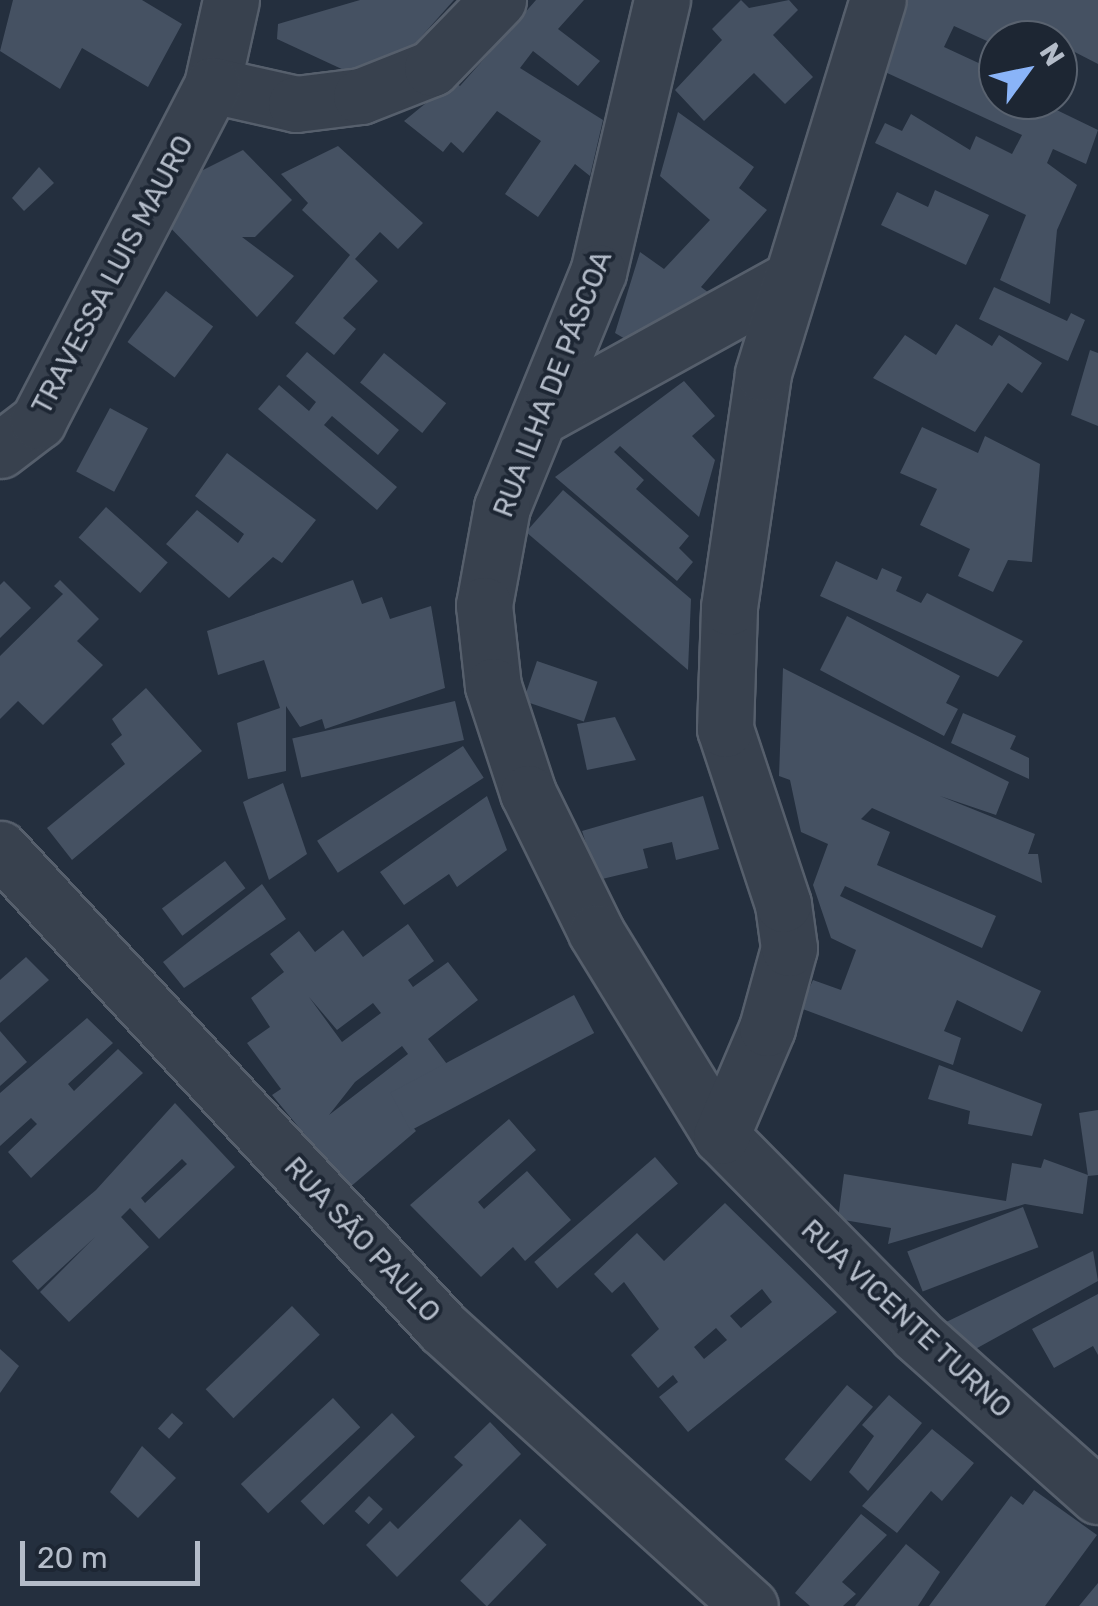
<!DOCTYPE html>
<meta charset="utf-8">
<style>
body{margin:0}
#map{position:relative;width:1098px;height:1606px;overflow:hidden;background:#242f3e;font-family:Rubik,sans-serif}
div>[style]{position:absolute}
.building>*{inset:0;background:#455162;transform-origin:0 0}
.roads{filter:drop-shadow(2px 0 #565f6c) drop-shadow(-2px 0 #565f6c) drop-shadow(0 2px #565f6c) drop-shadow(0 -2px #565f6c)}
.minor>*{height:55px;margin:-27.5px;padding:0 27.5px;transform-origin:27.5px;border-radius:27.5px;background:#38414e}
span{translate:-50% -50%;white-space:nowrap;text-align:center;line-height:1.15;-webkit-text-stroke:8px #1d2633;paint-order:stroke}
.street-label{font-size:28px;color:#b4bcc9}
.north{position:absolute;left:978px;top:20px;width:100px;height:100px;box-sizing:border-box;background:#1d2633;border:2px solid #59626f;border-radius:50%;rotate:57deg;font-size:28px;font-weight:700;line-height:40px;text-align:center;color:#b4bcc9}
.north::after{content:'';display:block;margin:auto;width:35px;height:45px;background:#8ab4f8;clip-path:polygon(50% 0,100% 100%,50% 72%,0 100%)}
.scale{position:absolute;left:20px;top:1541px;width:180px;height:45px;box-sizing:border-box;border:5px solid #b4bcc9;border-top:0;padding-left:12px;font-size:30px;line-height:35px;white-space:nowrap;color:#b4bcc9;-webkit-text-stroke:8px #1d2633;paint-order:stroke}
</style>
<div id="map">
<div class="building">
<i style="clip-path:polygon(13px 0,142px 0,182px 24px,148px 87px,82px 48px,60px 89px,0 51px)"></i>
<i style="clip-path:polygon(360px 0,454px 0,413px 46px,346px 71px,277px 39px,278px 24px)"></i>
<i style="clip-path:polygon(536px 0,584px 0,558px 29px,600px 61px,578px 86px,533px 51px,520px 68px,603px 120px,590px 176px,575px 164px,538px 217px,505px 194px,541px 141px,497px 111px,463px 153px,451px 142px,443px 152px,404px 121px,453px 81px,460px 86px)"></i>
<i style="clip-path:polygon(741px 0,749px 8px,789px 0,798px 10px,773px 35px,813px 77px,785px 104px,754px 73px,704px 121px,675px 90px,722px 40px,712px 29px)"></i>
<i style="clip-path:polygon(908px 0,1098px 0,1098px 64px,1065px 47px,1058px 61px,1058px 40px,998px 46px,954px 26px,944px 47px,998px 72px,998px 100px,1036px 100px,1098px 130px,1086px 164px,1053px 149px,1047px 163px,1077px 185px,1057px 230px,1050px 304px,1000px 280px,1026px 215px,875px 143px,885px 123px,902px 131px,911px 114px,970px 150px,976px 136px,1012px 154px,1022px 135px,885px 72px)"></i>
<i style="clip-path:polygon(678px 112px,754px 167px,739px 188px,767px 210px,701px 287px,713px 296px,644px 350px,615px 333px,640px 252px,664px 269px,710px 220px,660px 176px)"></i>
<i style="clip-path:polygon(338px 146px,423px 223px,398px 249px,380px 232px,355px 259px,378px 281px,343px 318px,356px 329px,334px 355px,295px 323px,350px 255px,302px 210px,308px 203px,281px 174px)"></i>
<i style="clip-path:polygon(243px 150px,292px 200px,255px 237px,242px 237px,294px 276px,257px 317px,159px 216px,193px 175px)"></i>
<i style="clip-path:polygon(39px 167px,54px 183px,24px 211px,12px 198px)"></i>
<i style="clip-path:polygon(935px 190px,989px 215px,966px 265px,881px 225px,897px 192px,928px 207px)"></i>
<i style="clip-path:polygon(994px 287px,1067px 321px,1071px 313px,1085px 320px,1068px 361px,979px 319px)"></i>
<i style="left:166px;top:291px;width:59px;height:64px;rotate:37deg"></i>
<i style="clip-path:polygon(956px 324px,992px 346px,999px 335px,1042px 363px,1022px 393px,1008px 383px,975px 432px,873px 378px,905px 335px,936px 355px)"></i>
<i style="clip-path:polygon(1090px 350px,1098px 353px,1098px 426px,1071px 415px)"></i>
<i style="clip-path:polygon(307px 352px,399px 430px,378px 455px,332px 416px,324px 425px,397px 487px,377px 510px,258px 409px,279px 385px,309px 411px,316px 402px,286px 376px)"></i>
<i style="left:384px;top:353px;width:80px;height:38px;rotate:39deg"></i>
<i style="clip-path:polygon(684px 381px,715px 416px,692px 436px,715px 460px,699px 517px,620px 446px,614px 452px,644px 480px,636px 489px,689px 536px,679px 548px,693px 562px,677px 581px,555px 477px)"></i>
<i style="left:110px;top:408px;width:43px;height:72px;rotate:28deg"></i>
<i style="clip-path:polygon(922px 427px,978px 453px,985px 436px,1040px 464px,1032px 562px,1008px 560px,993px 592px,958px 576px,970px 549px,920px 525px,937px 489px,900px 473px)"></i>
<i style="clip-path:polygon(227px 453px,316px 520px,282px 563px,273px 557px,229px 598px,166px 544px,197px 510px,238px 543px,244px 534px,195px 496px)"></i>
<i style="clip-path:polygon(563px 490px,691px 599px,688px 670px,526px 532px)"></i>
<i style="left:106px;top:507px;width:83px;height:41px;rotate:42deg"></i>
<i style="clip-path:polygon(836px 561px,877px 580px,882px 568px,902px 577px,896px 591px,921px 603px,927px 593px,1023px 641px,998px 677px,820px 596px)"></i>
<i style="clip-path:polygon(60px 580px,99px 619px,77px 641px,103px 665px,43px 725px,18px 701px,0 719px,0 656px,63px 594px,54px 586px)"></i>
<i style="clip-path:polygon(353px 580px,362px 604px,382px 597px,390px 619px,431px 606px,445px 688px,325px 729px,322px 719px,300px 727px,286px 706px,286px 771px,248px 779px,237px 723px,280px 708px,264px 660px,218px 675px,207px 631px)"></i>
<i style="clip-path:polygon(4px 581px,31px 608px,0 638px,0 585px)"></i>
<i style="clip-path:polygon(847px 616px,960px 676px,946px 703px,958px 709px,944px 736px,820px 670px)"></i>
<i style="left:537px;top:661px;width:64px;height:42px;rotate:19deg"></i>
<i style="clip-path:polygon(783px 668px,1009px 782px,996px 815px,940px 796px,1035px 834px,1028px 854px,1038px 854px,1042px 883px,872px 808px,861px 819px,890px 832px,877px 865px,996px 916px,982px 948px,845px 886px,840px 896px,1041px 991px,1022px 1032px,957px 1000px,944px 1031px,961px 1038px,953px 1065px,800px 1008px,813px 980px,841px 990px,856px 950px,831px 938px,813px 885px,828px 844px,801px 832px,790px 780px,779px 776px)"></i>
<i style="clip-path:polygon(146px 688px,202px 751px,72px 860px,47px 828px,125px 764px,111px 744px,122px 735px,112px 719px)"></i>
<i style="left:455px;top:701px;width:40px;height:167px;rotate:77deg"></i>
<i style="clip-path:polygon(963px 713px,1016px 736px,1010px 749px,1029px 758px,1029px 779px,951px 743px)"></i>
<i style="clip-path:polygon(615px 717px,636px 760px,587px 770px,577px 724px)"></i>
<i style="left:463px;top:746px;width:38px;height:174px;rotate:57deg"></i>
<i style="clip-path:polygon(283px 783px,307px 854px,269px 880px,243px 802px)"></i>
<i style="clip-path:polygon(487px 796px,507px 850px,457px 887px,449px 874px,404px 905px,380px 872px)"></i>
<i style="clip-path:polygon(703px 796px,719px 849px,676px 860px,672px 842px,643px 849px,648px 868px,598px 880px,582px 831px)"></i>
<i style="left:225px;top:861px;width:34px;height:79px;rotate:53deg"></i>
<i style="clip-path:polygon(262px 884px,286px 919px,184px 988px,163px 962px)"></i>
<i style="clip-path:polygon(evenodd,408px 924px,434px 961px,408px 980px,413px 987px,448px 962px,478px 1000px,428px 1039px,453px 1072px,401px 1112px,416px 1131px,349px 1188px,272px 1095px,281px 1089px,247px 1043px,270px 1027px,251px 998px,284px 972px,270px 954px,299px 931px,315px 952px,343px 930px,363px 957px,408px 924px,309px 997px,337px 1030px,373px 1003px,381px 1013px,342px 1042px,309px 997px,408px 924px,402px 1046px,408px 1054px,329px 1115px,355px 1082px,402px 1046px)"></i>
<i style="clip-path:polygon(26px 957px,49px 980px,0 1023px,0 980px)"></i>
<i style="left:574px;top:995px;width:43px;height:208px;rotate:62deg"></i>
<i style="clip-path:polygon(87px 1018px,113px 1043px,68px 1084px,74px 1091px,118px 1049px,143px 1073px,31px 1178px,8px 1152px,37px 1124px,31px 1118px,0 1146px,0 1093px)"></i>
<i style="clip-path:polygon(0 1031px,27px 1062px,0 1086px)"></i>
<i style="clip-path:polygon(939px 1065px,1042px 1104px,1032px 1136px,968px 1124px,970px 1111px,928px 1099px)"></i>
<i style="clip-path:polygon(evenodd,175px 1103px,235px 1167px,159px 1239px,130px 1208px,121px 1217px,149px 1247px,69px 1322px,40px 1292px,95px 1237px,38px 1290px,12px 1261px,96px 1190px,175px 1103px,182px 1159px,187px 1164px,145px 1203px,141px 1198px,182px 1159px)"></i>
<i style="clip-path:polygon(1098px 1110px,1098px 1175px,1088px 1176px,1079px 1113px)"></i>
<i style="clip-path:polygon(509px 1119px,536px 1150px,478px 1202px,484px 1209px,527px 1171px,571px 1220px,525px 1261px,513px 1247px,481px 1277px,410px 1205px)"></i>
<i style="left:655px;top:1157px;width:35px;height:160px;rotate:49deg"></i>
<i style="clip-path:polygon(1044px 1159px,1088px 1175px,1083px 1214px,1025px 1204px,888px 1244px,891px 1228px,838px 1219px,844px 1174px,1006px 1201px,1012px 1163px,1041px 1168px)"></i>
<i style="clip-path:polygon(evenodd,725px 1203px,837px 1312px,688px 1432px,659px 1397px,678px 1382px,673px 1375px,658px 1388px,631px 1355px,659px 1329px,624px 1282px,612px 1293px,594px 1274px,637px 1233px,664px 1261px,725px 1203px,762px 1289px,772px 1302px,741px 1328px,730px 1316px,762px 1289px,725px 1203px,716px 1328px,727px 1340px,704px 1359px,694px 1347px,716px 1328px)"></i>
<i style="left:1023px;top:1207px;width:43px;height:124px;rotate:69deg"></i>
<i style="clip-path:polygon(1093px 1251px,1098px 1281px,970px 1352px,940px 1325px)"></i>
<i style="clip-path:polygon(1098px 1294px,1098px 1355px,1093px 1346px,1054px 1368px,1032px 1329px)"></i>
<i style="left:292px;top:1306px;width:40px;height:120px;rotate:46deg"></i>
<i style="clip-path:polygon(0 1349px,19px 1366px,0 1393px)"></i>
<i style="left:847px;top:1385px;width:34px;height:97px;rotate:40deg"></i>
<i style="clip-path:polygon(889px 1395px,922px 1423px,868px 1491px,849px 1472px,874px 1436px,862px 1425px)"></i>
<i style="left:333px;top:1398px;width:40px;height:126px;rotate:47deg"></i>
<i style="left:172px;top:1413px;width:15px;height:21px;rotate:42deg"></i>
<i style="left:392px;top:1413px;width:33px;height:127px;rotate:46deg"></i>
<i style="clip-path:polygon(490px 1422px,521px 1454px,397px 1577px,366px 1545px,390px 1521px,398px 1529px,463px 1465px,454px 1457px)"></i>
<i style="clip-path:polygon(932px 1429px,974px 1463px,942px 1501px,931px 1491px,897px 1533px,862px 1506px)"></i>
<i style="clip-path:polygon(142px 1446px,176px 1478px,138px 1518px,110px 1492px)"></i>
<i style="clip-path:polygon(1034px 1490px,1097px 1535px,1045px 1606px,929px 1606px,1011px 1496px,1023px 1505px)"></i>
<i style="left:369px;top:1496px;width:19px;height:21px;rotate:43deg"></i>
<i style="clip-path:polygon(861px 1514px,887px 1535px,842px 1582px,856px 1594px,843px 1606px,810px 1606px,795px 1593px)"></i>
<i style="left:520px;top:1519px;width:37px;height:86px;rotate:44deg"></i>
<i style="clip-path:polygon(906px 1544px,940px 1572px,918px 1606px,855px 1606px)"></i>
<i style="clip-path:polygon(1098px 1583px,1098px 1606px,1079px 1606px)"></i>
</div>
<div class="roads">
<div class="minor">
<i style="left:231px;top:0;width:87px;rotate:102.6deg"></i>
<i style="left:212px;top:85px;width:86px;rotate:12.7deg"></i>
<i style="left:296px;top:104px;width:65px;rotate:-7deg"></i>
<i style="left:361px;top:96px;width:76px;rotate:-21.5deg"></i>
<i style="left:432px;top:68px;width:95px;rotate:-45.9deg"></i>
<i style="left:662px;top:0;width:279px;rotate:103.2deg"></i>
<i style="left:598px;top:272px;width:254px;rotate:112.2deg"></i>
<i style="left:502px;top:507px;width:100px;rotate:100.4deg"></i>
<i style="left:484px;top:605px;width:81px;rotate:83.7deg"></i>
<i style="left:493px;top:686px;width:113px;rotate:71.9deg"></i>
<i style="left:528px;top:793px;width:155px;rotate:63.9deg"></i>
<i style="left:596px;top:932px;width:239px;rotate:58.5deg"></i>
<i style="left:721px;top:1136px;width:279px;rotate:45.4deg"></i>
<i style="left:917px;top:1335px;width:242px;rotate:41.7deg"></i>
<i style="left:546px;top:414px;width:275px;rotate:-28.9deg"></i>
<i style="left:0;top:450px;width:48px;rotate:-37.3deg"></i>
<i style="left:38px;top:421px;width:378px;rotate:-62.6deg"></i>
<i style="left:0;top:849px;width:652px;rotate:47.24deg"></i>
<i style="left:443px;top:1328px;width:414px;rotate:42.2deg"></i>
<i style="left:721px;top:1136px;width:117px;rotate:-66.9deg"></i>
<i style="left:767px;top:1028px;width:83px;rotate:-74.6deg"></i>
<i style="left:789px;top:948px;width:44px;rotate:-97.8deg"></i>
<i style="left:783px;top:904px;width:184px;rotate:-108.3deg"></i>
<i style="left:725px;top:729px;width:122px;rotate:-88.1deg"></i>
<i style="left:729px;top:607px;width:236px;rotate:-81.7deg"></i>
<i style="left:763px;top:373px;width:390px;rotate:-72.9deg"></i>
</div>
</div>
<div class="street-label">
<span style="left:113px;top:275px;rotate:-62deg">TRAVESSA LUIS MAURO</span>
<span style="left:553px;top:384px;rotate:-69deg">RUA ILHA DE PÁSCOA</span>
<span style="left:362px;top:1240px;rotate:47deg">RUA SÃO PAULO</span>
<span style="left:906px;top:1319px;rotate:43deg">RUA VICENTE TURNO</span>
</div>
<div class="north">N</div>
<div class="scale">20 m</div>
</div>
